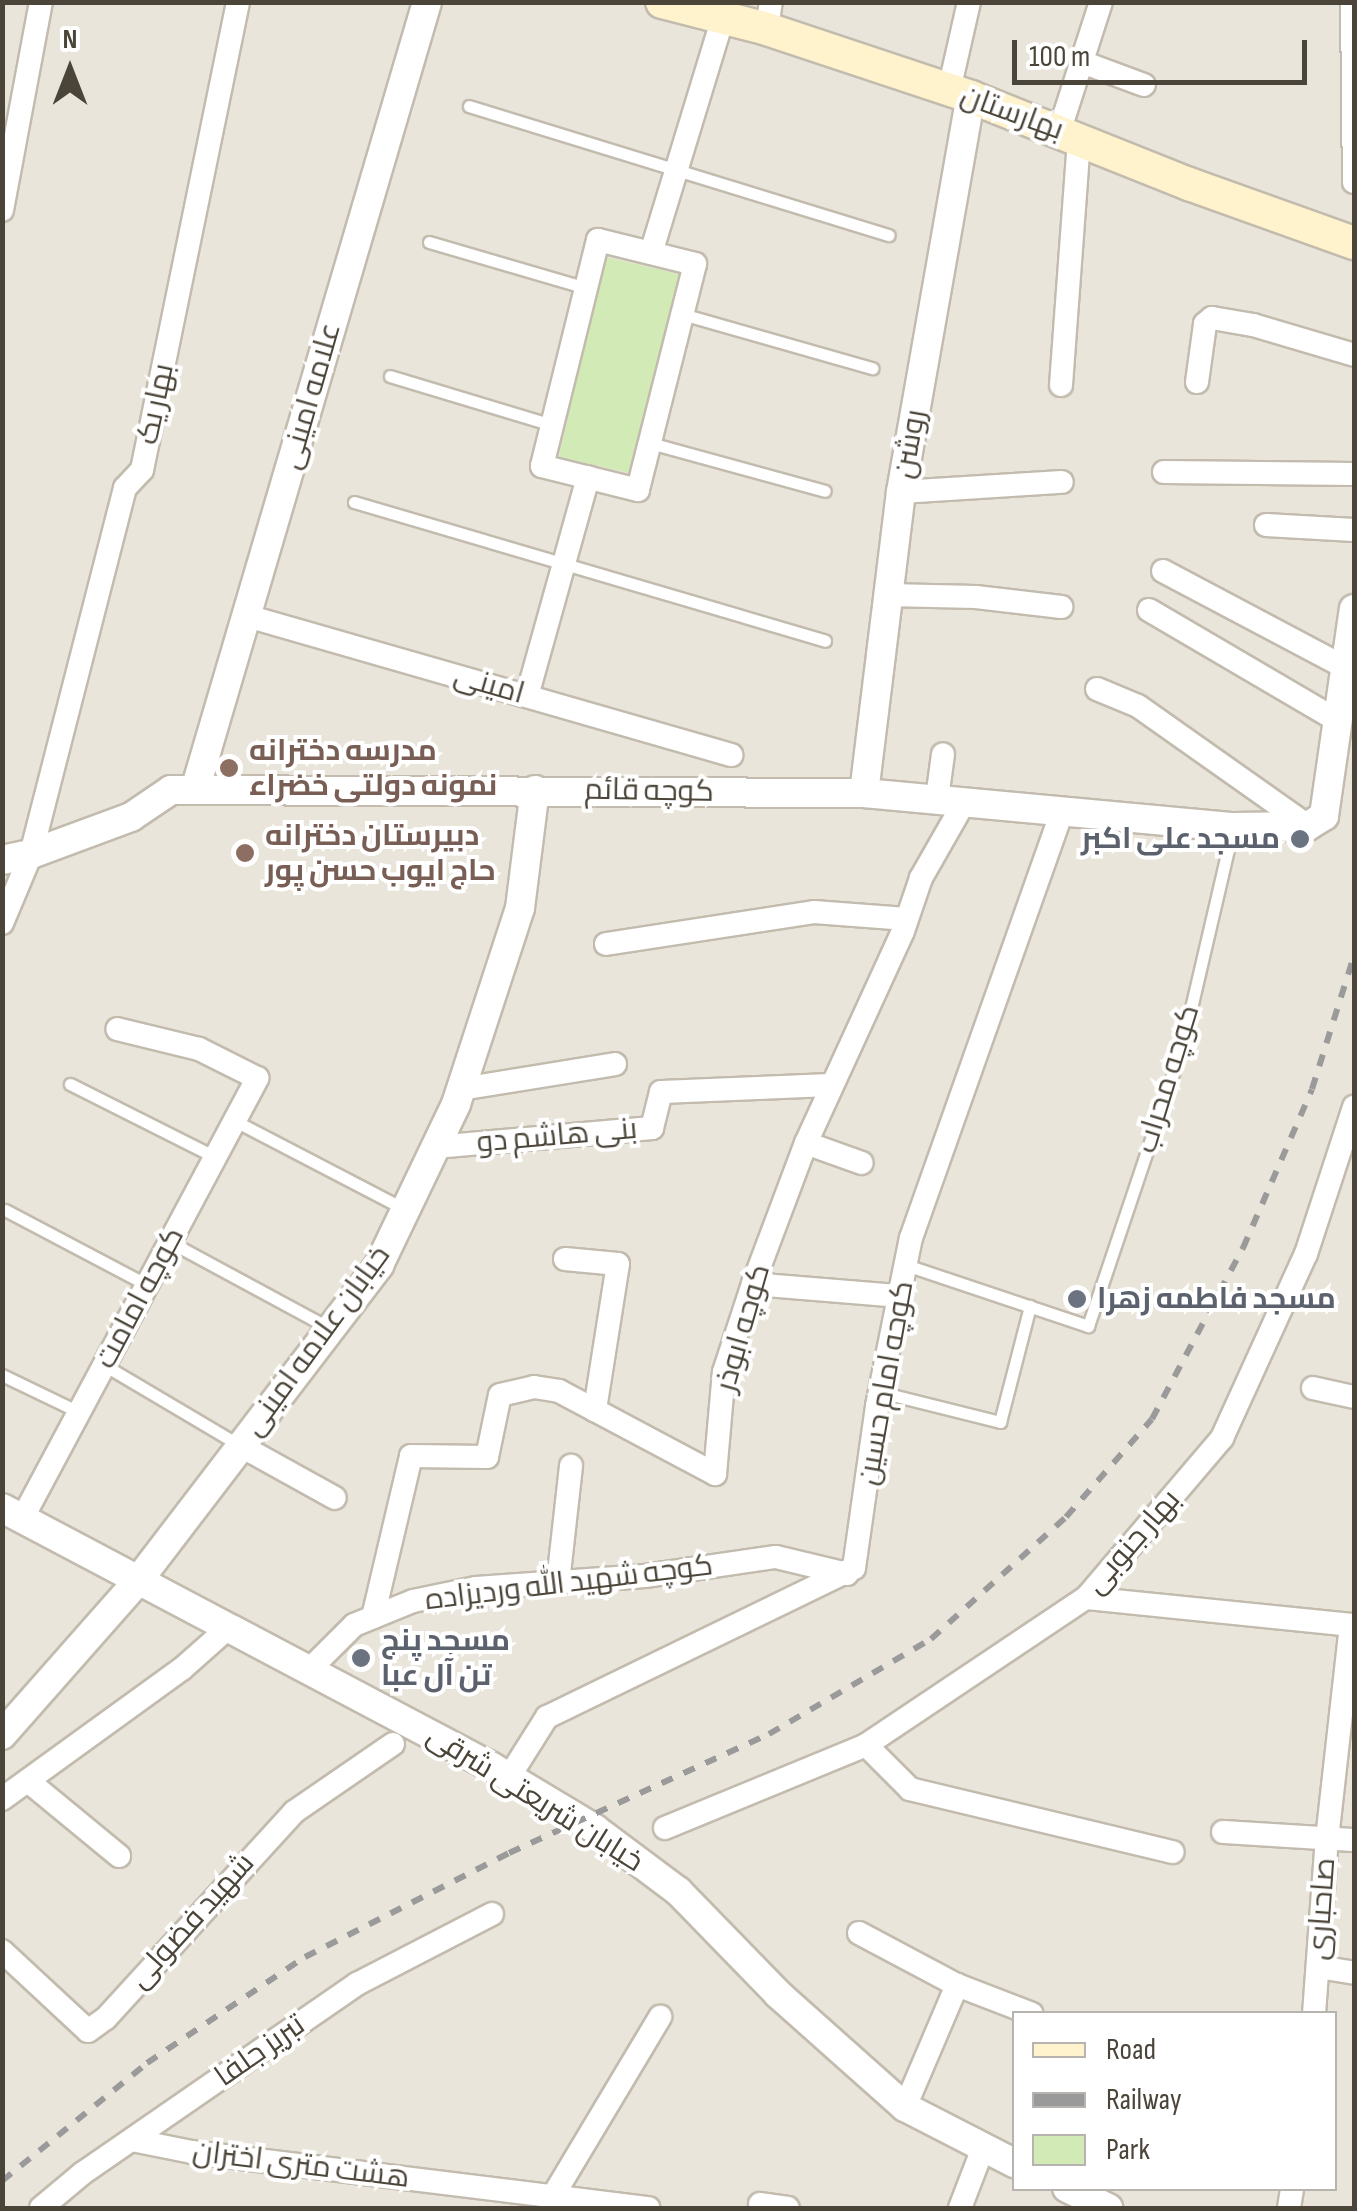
<!DOCTYPE html>
<meta charset="utf-8">
<style>
body{margin:0}
#map{position:relative;width:1357px;height:2211px;overflow:hidden;background:#f6f3ec;font-family:"Sofia Sans Condensed",Cairo,sans-serif}
div>[style]{position:absolute}
.residential>*{inset:0;background:#eae5da}
.green>*{inset:0;background:#d2eab5;transform-origin:0 0}
.roads{filter:drop-shadow(2px 0 #c2bbae) drop-shadow(-2px 0 #c2bbae) drop-shadow(0 2px #c2bbae) drop-shadow(0 -2px #c2bbae)}
.service>*{height:11px;margin:-5.5px;padding:0 5.5px;transform-origin:5.5px;border-radius:5.5px;background:#fff}
.minor>*{height:22px;margin:-11px;padding:0 11px;transform-origin:11px;border-radius:11px;background:#fff}
.tertiary>*{height:28px;margin:-14px;padding:0 14px;transform-origin:14px;border-radius:14px;background:#fff}
.secondary>*{height:32px;margin:-16px;padding:0 16px;transform-origin:16px;border-radius:16px;background:#fff3cd}
.rail>*{height:6px;margin-top:-3px;transform-origin:0;background:repeating-linear-gradient(90deg,#9a9a9a 0 12px,transparent 0 24px)}
.dots>*{width:28px;height:28px;translate:-50% -50%;box-sizing:border-box;border:5px solid #fff;border-radius:50%}
span{translate:-50% -50%;white-space:nowrap;text-align:center;line-height:1.15;-webkit-text-stroke:8px #fff;paint-order:stroke}
.street-label{font-size:30px;color:#4b4439}
.education-label{font-size:30px;color:#785e54;font-weight:700}
.left{translate:0 -50%;text-align:left}
.worship-label{font-size:30px;color:#5b616d;font-weight:700}
.right{translate:-100% -50%;text-align:right}
.frame{position:absolute;inset:0;border:5px solid #4b4439;pointer-events:none}
.legend{position:absolute;left:1012px;top:2011px;width:325px;height:180px;box-sizing:border-box;background:#fff;border:2px solid #b7b4b0;margin:0;padding:12px 18px;list-style:none;font-size:30px;color:#4b4439}
.legend li{display:flex;align-items:center;gap:20px;height:50px}
.legend b{width:50px;border:2px solid #b7b4b0}
.north{position:absolute;left:20px;top:20px;width:100px;height:100px;-webkit-text-stroke:8px #fff;paint-order:stroke;rotate:0deg;font-size:28px;font-weight:700;line-height:40px;text-align:center;color:#4b4439}
.north::after{content:'';display:block;margin:auto;width:35px;height:45px;background:#4b4439;clip-path:polygon(50% 0,100% 100%,50% 72%,0 100%)}
.scale{position:absolute;left:1012px;top:40px;width:295px;height:45px;box-sizing:border-box;border:5px solid #4b4439;border-top:0;padding-left:12px;font-size:30px;line-height:35px;white-space:nowrap;color:#4b4439;-webkit-text-stroke:8px #fff;paint-order:stroke}
</style>
<div id="map">
<div class="residential">
<i style="clip-path:polygon(evenodd,3px 3px,1354px 3px,1354px 2208px,3px 2208px,3px 3px,1014px 2014px,1334px 2014px,1334px 2188px,1014px 2188px,1014px 2014px)"></i>
</div>
<div class="green">
<i style="left:605px;top:257px;width:78px;height:205px;rotate:13deg"></i>
</div>
<div class="roads">
<div class="service">
<i style="left:469px;top:106px;width:439px;rotate:17.1deg"></i>
<i style="left:429px;top:242px;width:164px;rotate:16.3deg"></i>
<i style="left:682px;top:314px;width:198px;rotate:15.9deg"></i>
<i style="left:390px;top:376px;width:169px;rotate:16.8deg"></i>
<i style="left:650px;top:443px;width:181px;rotate:15.3deg"></i>
<i style="left:354px;top:502px;width:491px;rotate:16.4deg"></i>
<i style="left:70px;top:1084px;width:162px;rotate:26.7deg"></i>
<i style="left:235px;top:1121px;width:191px;rotate:27.5deg"></i>
<i style="left:5px;top:1210px;width:161px;rotate:27.8deg"></i>
<i style="left:170px;top:1242px;width:181px;rotate:28.4deg"></i>
<i style="left:906px;top:1265px;width:192px;rotate:18.5deg"></i>
<i style="left:1088px;top:1326px;width:294px;rotate:-71.4deg"></i>
<i style="left:1182px;top:1047px;width:226px;rotate:-76.9deg"></i>
<i style="left:104px;top:1365px;width:159px;rotate:30.6deg"></i>
<i style="left:2px;top:1375px;width:85px;rotate:25.7deg"></i>
<i style="left:880px;top:1392px;width:124px;rotate:14deg"></i>
<i style="left:1000px;top:1422px;width:120px;rotate:-75.5deg"></i>
</div>
<div class="minor">
<i style="left:1352px;top:2px;width:180px;rotate:89.4deg"></i>
<i style="left:767px;top:29px;width:27px;rotate:-82deg"></i>
<i style="left:1082px;top:62px;width:66px;rotate:20.4deg"></i>
<i style="left:949px;top:90px;width:90px;rotate:-77.2deg"></i>
<i style="left:1059px;top:132px;width:137px;rotate:-72.1deg"></i>
<i style="left:2px;top:210px;width:212px;rotate:-79.4deg"></i>
<i style="left:598px;top:240px;width:100px;rotate:13.9deg"></i>
<i style="left:695px;top:264px;width:233px;rotate:104.2deg"></i>
<i style="left:638px;top:490px;width:99px;rotate:-166deg"></i>
<i style="left:542px;top:466px;width:233px;rotate:-76.1deg"></i>
<i style="left:651px;top:253px;width:246px;rotate:-73deg"></i>
<i style="left:1197px;top:382px;width:59px;rotate:-82.1deg"></i>
<i style="left:1205px;top:324px;width:9px;rotate:-41deg"></i>
<i style="left:1212px;top:318px;width:42px;rotate:9.7deg"></i>
<i style="left:1253px;top:325px;width:105px;rotate:16.5deg"></i>
<i style="left:1061px;top:385px;width:249px;rotate:-85.8deg"></i>
<i style="left:1164px;top:472px;width:190px;rotate:0.6deg"></i>
<i style="left:901px;top:492px;width:161px;rotate:-3.6deg"></i>
<i style="left:1266px;top:525px;width:88px;rotate:3.3deg"></i>
<i style="left:1163px;top:571px;width:207px;rotate:27.9deg"></i>
<i style="left:888px;top:595px;width:88px;rotate:1.3deg"></i>
<i style="left:976px;top:597px;width:86px;rotate:6.7deg"></i>
<i style="left:1149px;top:610px;width:221px;rotate:30.4deg"></i>
<i style="left:247px;top:616px;width:504px;rotate:16.02deg"></i>
<i style="left:1097px;top:689px;width:44px;rotate:22.5deg"></i>
<i style="left:1138px;top:706px;width:208px;rotate:35.2deg"></i>
<i style="left:527px;top:696px;width:227px;rotate:-74.4deg"></i>
<i style="left:937px;top:799px;width:45px;rotate:-82.4deg"></i>
<i style="left:2px;top:923px;width:75px;rotate:-67.2deg"></i>
<i style="left:31px;top:854px;width:378px;rotate:-75.6deg"></i>
<i style="left:125px;top:488px;width:25px;rotate:-47deg"></i>
<i style="left:142px;top:470px;width:478px;rotate:-78.4deg"></i>
<i style="left:606px;top:944px;width:210px;rotate:-8.7deg"></i>
<i style="left:814px;top:912px;width:93px;rotate:4.3deg"></i>
<i style="left:461px;top:1089px;width:156px;rotate:-9.2deg"></i>
<i style="left:806px;top:1143px;width:59px;rotate:19.7deg"></i>
<i style="left:435px;top:1147px;width:218px;rotate:-5deg"></i>
<i style="left:652px;top:1128px;width:37px;rotate:-76deg"></i>
<i style="left:661px;top:1092px;width:170px;rotate:-2.4deg"></i>
<i style="left:565px;top:1259px;width:53px;rotate:5.4deg"></i>
<i style="left:618px;top:1264px;width:148px;rotate:99deg"></i>
<i style="left:753px;top:1284px;width:146px;rotate:4.7deg"></i>
<i style="left:1313px;top:1388px;width:42px;rotate:12.4deg"></i>
<i style="left:241px;top:1446px;width:107px;rotate:29deg"></i>
<i style="left:22px;top:1519px;width:500px;rotate:-61.9deg"></i>
<i style="left:257px;top:1078px;width:65px;rotate:-153.4deg"></i>
<i style="left:199px;top:1049px;width:84px;rotate:-166.3deg"></i>
<i style="left:558px;top:1582px;width:117px;rotate:-83.6deg"></i>
<i style="left:1086px;top:1598px;width:269px;rotate:5.8deg"></i>
<i style="left:373px;top:1617px;width:165px;rotate:-76.7deg"></i>
<i style="left:411px;top:1456px;width:76px;rotate:0.8deg"></i>
<i style="left:487px;top:1457px;width:63px;rotate:-78.2deg"></i>
<i style="left:500px;top:1395px;width:35px;rotate:-13deg"></i>
<i style="left:534px;top:1387px;width:25px;rotate:9deg"></i>
<i style="left:559px;top:1391px;width:177px;rotate:28deg"></i>
<i style="left:715px;top:1474px;width:102px;rotate:-85deg"></i>
<i style="left:724px;top:1372px;width:93px;rotate:-71.8deg"></i>
<i style="left:753px;top:1284px;width:151px;rotate:-69.4deg"></i>
<i style="left:806px;top:1143px;width:233px;rotate:-65.4deg"></i>
<i style="left:903px;top:931px;width:56px;rotate:-71.2deg"></i>
<i style="left:921px;top:878px;width:89px;rotate:-60.3deg"></i>
<i style="left:310px;top:1669px;width:62px;rotate:-45deg"></i>
<i style="left:354px;top:1625px;width:64px;rotate:-22.1deg"></i>
<i style="left:413px;top:1601px;width:64px;rotate:-11.7deg"></i>
<i style="left:476px;top:1588px;width:169px;rotate:-4.1deg"></i>
<i style="left:645px;top:1576px;width:132px;rotate:-8.3deg"></i>
<i style="left:776px;top:1557px;width:73px;rotate:13.5deg"></i>
<i style="left:866px;top:1745px;width:62px;rotate:45deg"></i>
<i style="left:910px;top:1789px;width:270px;rotate:13.5deg"></i>
<i style="left:509px;top:1777px;width:71px;rotate:-57.7deg"></i>
<i style="left:547px;top:1717px;width:341px;rotate:-25.9deg"></i>
<i style="left:854px;top:1568px;width:164px;rotate:-81.9deg"></i>
<i style="left:877px;top:1406px;width:171px;rotate:-78.6deg"></i>
<i style="left:911px;top:1238px;width:455px;rotate:-70.5deg"></i>
<i style="left:28px;top:1781px;width:118px;rotate:39.5deg"></i>
<i style="left:2px;top:1799px;width:223px;rotate:-35.9deg"></i>
<i style="left:183px;top:1668px;width:60px;rotate:-41.6deg"></i>
<i style="left:665px;top:1828px;width:217px;rotate:-22.4deg"></i>
<i style="left:866px;top:1745px;width:265px;rotate:-33.8deg"></i>
<i style="left:1086px;top:1598px;width:210px;rotate:-49.6deg"></i>
<i style="left:1222px;top:1438px;width:202px;rotate:-65.5deg"></i>
<i style="left:1306px;top:1254px;width:155px;rotate:-71.9deg"></i>
<i style="left:1223px;top:1832px;width:131px;rotate:3.5deg"></i>
<i style="left:859px;top:1933px;width:111px;rotate:28deg"></i>
<i style="left:2px;top:1951px;width:117px;rotate:42.9deg"></i>
<i style="left:88px;top:2031px;width:22px;rotate:-36deg"></i>
<i style="left:106px;top:2018px;width:279px;rotate:-47.6deg"></i>
<i style="left:294px;top:1812px;width:120px;rotate:-34.5deg"></i>
<i style="left:1318px;top:1967px;width:36px;rotate:9deg"></i>
<i style="left:1314px;top:2014px;width:175px;rotate:-85.8deg"></i>
<i style="left:1327px;top:1839px;width:215px;rotate:-83.6deg"></i>
<i style="left:905px;top:2107px;width:133px;rotate:-66.9deg"></i>
<i style="left:957px;top:1985px;width:80px;rotate:21.1deg"></i>
<i style="left:132px;top:2140px;width:61px;rotate:11.3deg"></i>
<i style="left:192px;top:2152px;width:460px;rotate:7deg"></i>
<i style="left:553px;top:2196px;width:209px;rotate:-59.1deg"></i>
<i style="left:760px;top:2204px;width:28px;rotate:8deg"></i>
<i style="left:41px;top:2208px;width:55px;rotate:-39.8deg"></i>
<i style="left:83px;top:2173px;width:333px;rotate:-34.6deg"></i>
<i style="left:357px;top:1984px;width:152px;rotate:-27.4deg"></i>
<i style="left:960px;top:2208px;width:64px;rotate:-69deg"></i>
<i style="left:1289px;top:2208px;width:20px;rotate:-81deg"></i>
</div>
<div class="tertiary">
<i style="left:195px;top:790px;width:821px;rotate:-73.59deg"></i>
<i style="left:864px;top:793px;width:303px;rotate:-83deg"></i>
<i style="left:901px;top:492px;width:401px;rotate:-80deg"></i>
<i style="left:2px;top:860px;width:30px;rotate:-12deg"></i>
<i style="left:31px;top:854px;width:107px;rotate:-20.3deg"></i>
<i style="left:131px;top:817px;width:48px;rotate:-34deg"></i>
<i style="left:171px;top:790px;width:693px;rotate:0.25deg"></i>
<i style="left:864px;top:793px;width:371px;rotate:5.3deg"></i>
<i style="left:1233px;top:827px;width:75px;rotate:-0.8deg"></i>
<i style="left:1308px;top:826px;width:19px;rotate:-32deg"></i>
<i style="left:1324px;top:816px;width:209px;rotate:-81.8deg"></i>
<i style="left:2px;top:1508px;width:554px;rotate:27.86deg"></i>
<i style="left:492px;top:1767px;width:120px;rotate:31deg"></i>
<i style="left:595px;top:1829px;width:104px;rotate:36.8deg"></i>
<i style="left:678px;top:1891px;width:144px;rotate:45.8deg"></i>
<i style="left:778px;top:1994px;width:170px;rotate:41.7deg"></i>
<i style="left:905px;top:2107px;width:123px;rotate:27.2deg"></i>
<i style="left:2px;top:1735px;width:204px;rotate:-48.6deg"></i>
<i style="left:137px;top:1582px;width:399px;rotate:-52.6deg"></i>
<i style="left:379px;top:1265px;width:178px;rotate:-64.4deg"></i>
<i style="left:456px;top:1104px;width:206px;rotate:-71.9deg"></i>
<i style="left:520px;top:908px;width:119px;rotate:-82.8deg"></i>
<i style="left:1067px;top:2188px;width:46px;rotate:26deg"></i>
</div>
<div class="secondary">
<i style="left:662px;top:2px;width:108px;rotate:14.4deg"></i>
<i style="left:767px;top:29px;width:215px;rotate:18.4deg"></i>
<i style="left:971px;top:97px;width:235px;rotate:21.8deg"></i>
<i style="left:1189px;top:184px;width:175px;rotate:19.7deg"></i>
</div>
</div>
<div class="rail">
<i style="left:2px;top:2181px;width:187px;rotate:-39.1deg"></i>
<i style="left:147px;top:2063px;width:190px;rotate:-33.9deg"></i>
<i style="left:305px;top:1957px;width:229px;rotate:-27deg"></i>
<i style="left:509px;top:1853px;width:286px;rotate:-24.6deg"></i>
<i style="left:769px;top:1734px;width:188px;rotate:-30.4deg"></i>
<i style="left:931px;top:1639px;width:182px;rotate:-42.1deg"></i>
<i style="left:1066px;top:1517px;width:130px;rotate:-48.7deg"></i>
<i style="left:1152px;top:1419px;width:194px;rotate:-62deg"></i>
<i style="left:1243px;top:1248px;width:173px;rotate:-66.5deg"></i>
<i style="left:1312px;top:1089px;width:139px;rotate:-72.5deg"></i>
</div>
<div class="dots">
<i style="left:229px;top:768px;background:#8d6e63"></i>
<i style="left:1300px;top:839px;background:#6b7280"></i>
<i style="left:245px;top:853px;background:#8d6e63"></i>
<i style="left:1077px;top:1299px;background:#6b7280"></i>
<i style="left:361px;top:1658px;background:#6b7280"></i>
</div>
<div class="street-label">
<span style="left:1012px;top:113px;rotate:20deg">بهارستان</span>
<span style="left:311px;top:396px;rotate:-74deg">علامه امینی</span>
<span style="left:156px;top:404px;rotate:-78deg">بهار یک</span>
<span style="left:910px;top:444px;rotate:-80deg">روشن</span>
<span style="left:489px;top:685px;rotate:16deg">امینی</span>
<span style="left:649px;top:791px;rotate:1deg">کوچه قائم</span>
<span style="left:1168px;top:1079px;rotate:-73deg">کوچه محراب</span>
<span style="left:557px;top:1136px;rotate:-5deg">بنی هاشم دو</span>
<span style="left:140px;top:1298px;rotate:-62deg">کوچه امامت</span>
<span style="left:743px;top:1328px;rotate:-74deg">کوچه ابوذر</span>
<span style="left:317px;top:1341px;rotate:-54deg">خیابان علامه امینی</span>
<span style="left:886px;top:1383px;rotate:-80deg">کوچه امام حسین</span>
<span style="left:1133px;top:1542px;rotate:-49deg">بهار جنوبی</span>
<span style="left:569px;top:1583px;rotate:-7deg">کوچه شهید الله وردیزاده</span>
<span style="left:535px;top:1799px;rotate:32deg">خیابان شریعتی شرقی</span>
<span style="left:1322px;top:1909px;rotate:-86deg">صاحباری</span>
<span style="left:192px;top:1921px;rotate:-48deg">شهید فضولی</span>
<span style="left:260px;top:2051px;rotate:-35deg">تبریز جلفا</span>
<span style="left:301px;top:2165px;rotate:7deg">هشت متری اختران</span>
</div>
<div class="education-label">
<span class="left" style="left:249px;top:768px">مدرسه دخترانه<br>نمونه دولتی خضراء</span>
<span class="left" style="left:265px;top:853px">دبیرستان دخترانه<br>حاج ایوب حسن پور</span>
</div>
<div class="worship-label">
<span class="right" style="left:1280px;top:839px">مسجد علی اکبر</span>
<span class="left" style="left:1097px;top:1299px">مسجد فاطمه زهرا</span>
<span class="left" style="left:381px;top:1658px">مسجد پنج<br>تن آل عبا</span>
</div>
<div class="frame"></div>
<ul class="legend">
<li><b style="height:12px;background:#fff3cd"></b>Road</li>
<li><b style="height:12px;background:#9a9a9a"></b>Railway</li>
<li><b style="height:28px;background:#d2eab5"></b>Park</li>
</ul>
<div class="north">N</div>
<div class="scale">100 m</div>
</div>
